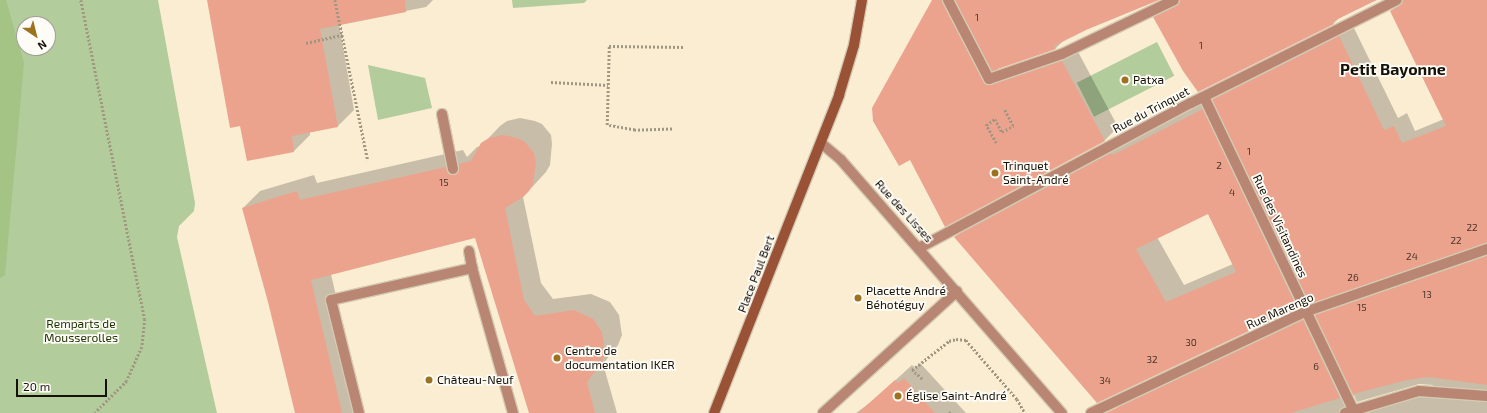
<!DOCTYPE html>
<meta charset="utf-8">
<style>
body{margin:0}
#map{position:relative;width:1487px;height:413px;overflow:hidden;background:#faedd2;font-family:"Exo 2",sans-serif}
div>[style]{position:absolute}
.green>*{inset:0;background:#b2cc9b;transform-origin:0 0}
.forest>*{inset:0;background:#a3c485}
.shadow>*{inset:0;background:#0003}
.building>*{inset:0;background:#eca38d}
.path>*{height:2.5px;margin-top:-1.25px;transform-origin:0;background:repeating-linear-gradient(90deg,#a09682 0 2px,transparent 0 4px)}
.roads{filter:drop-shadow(1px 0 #d5cab2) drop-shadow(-1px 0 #d5cab2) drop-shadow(0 1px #d5cab2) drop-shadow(0 -1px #d5cab2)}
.lane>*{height:10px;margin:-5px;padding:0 5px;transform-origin:5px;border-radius:5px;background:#b98673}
.street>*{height:10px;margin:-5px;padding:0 5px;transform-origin:5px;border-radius:5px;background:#b98673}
.secondary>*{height:10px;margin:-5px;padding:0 5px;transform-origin:5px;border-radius:5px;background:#9a5237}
.dots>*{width:11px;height:11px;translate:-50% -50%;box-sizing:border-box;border:2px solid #fefcf6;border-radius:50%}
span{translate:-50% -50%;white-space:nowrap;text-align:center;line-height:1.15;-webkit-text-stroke:3.5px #fefcf6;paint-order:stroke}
.number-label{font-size:10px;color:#4b3629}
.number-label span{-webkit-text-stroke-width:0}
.poi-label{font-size:12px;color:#151108}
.left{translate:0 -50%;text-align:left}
.street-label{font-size:12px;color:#151108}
.park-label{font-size:12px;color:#1d3103}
.district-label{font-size:16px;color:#151108;font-weight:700}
.north{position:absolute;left:16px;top:16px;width:40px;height:40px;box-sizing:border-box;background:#fefcf6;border:1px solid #a19e97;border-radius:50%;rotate:145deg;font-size:11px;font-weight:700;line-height:16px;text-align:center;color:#151108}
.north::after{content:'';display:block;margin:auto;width:14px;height:18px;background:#9c7120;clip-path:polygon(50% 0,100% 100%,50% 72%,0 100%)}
.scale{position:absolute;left:16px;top:379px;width:91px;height:18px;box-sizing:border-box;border:2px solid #151108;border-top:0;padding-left:5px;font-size:12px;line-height:14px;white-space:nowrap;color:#151108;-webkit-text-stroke:3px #fefcf6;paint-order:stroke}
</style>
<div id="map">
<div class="green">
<i style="clip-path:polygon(evenodd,0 0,158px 0,195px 203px,194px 211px,179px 226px,177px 237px,217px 413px,0 413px,0 0,24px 24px,48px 24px,48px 48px,24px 48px,24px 24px)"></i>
<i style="clip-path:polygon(512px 0,587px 0,584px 3px,513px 8px)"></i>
<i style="left:1157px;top:42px;width:38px;height:90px;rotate:63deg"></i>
<i style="clip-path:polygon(368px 65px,425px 78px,432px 108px,378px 120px)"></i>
</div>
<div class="forest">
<i style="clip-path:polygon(0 0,6px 0,24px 63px,5px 275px,0 278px)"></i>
</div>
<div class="shadow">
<i style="clip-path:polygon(208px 0,433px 0,426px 7px,339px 24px,354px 110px,338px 126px,310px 132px,310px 135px,294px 151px,247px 160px,241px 125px)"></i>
<i style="clip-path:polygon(934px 0,1145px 0,1064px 40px,1056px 48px,997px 68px,998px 71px,1076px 48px,1118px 127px,1105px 140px,946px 225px)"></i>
<i style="clip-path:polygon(1176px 0,1377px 0,1339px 18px,1333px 24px,1155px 17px,1168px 4px)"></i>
<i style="clip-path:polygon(evenodd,1402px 0,1487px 0,1487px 242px,1307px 297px,1297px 308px,1120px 391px,955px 237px,972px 220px,1352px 24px,1398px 118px,1407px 113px,1415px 131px,1444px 119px,1391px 11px,1402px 0,1208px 212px,1233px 264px,1184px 285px,1157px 237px,1208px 212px)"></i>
<i style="clip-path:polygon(520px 118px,535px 121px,542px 124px,551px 135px,552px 144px,550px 165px,546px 172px,523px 197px,541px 283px,553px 299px,591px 294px,610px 302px,619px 315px,622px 335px,618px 345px,603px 364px,617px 413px,533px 413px,476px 236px,331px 274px,363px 413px,296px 413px,269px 302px,243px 208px,260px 191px,314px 175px,317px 183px,463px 150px,467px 157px,477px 147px,481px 146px,500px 126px,507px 121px)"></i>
<i style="clip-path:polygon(evenodd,1487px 248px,1487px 413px,1114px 413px,1115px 410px,1129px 396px,1316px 308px,1319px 313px,1329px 303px,1487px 248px,1419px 384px,1434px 385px,1357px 407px,1351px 398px,1354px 395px,1357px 402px,1419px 384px)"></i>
<i style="clip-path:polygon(920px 363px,966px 413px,856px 413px,875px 399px,912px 365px,915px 368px)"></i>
</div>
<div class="building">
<i style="clip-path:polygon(207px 0,405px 0,406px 12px,320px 29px,338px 127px,292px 136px,294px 152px,247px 161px,240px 126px,230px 128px)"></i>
<i style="clip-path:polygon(932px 0,942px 0,986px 84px,991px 85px,1062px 61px,1105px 141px,945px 227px,910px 160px,899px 166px,873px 121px,872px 108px)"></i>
<i style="clip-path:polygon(955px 0,1159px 0,1086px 30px,1054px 46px,1056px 49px,992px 71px)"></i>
<i style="clip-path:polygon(1180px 0,1376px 0,1332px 22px,1334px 24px,1198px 92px,1183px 71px,1153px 17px,1177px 6px)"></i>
<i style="clip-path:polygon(1403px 0,1487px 0,1487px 243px,1310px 304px,1212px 100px,1339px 36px,1384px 130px,1394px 126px,1402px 143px,1446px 126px,1390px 11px,1400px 6px)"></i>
<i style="clip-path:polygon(evenodd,1203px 109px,1297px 308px,1097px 403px,954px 237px,1111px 153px,1113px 155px,1203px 109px,1208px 214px,1236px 272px,1166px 302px,1136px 249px,1208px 214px)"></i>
<i style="clip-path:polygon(503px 135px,517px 138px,524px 141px,534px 153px,536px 162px,533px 184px,529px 191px,523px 197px,505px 208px,524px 300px,535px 316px,574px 310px,593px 319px,602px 332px,605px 353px,601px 363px,587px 382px,595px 413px,529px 413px,475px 238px,311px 280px,342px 413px,295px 413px,268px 302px,242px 208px,297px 191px,300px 200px,446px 167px,448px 174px,455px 175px,459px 171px,459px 164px,471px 161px,481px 143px,489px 138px)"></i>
<i style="clip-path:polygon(1487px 256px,1487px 385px,1429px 377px,1407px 380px,1353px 394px,1315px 315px)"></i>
<i style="clip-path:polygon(1303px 320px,1340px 398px,1291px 413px,1106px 413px)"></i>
<i style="clip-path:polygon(904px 378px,935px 413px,858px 413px,895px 380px,898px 383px)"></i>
</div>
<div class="path">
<i style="left:81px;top:0;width:325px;rotate:78.7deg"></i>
<i style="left:145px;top:319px;width:28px;rotate:96deg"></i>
<i style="left:142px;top:347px;width:37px;rotate:114deg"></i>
<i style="left:127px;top:381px;width:45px;rotate:135deg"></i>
<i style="left:335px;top:0;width:164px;rotate:78.4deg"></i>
<i style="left:306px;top:43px;width:37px;rotate:-13deg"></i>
<i style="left:551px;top:82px;width:57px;rotate:3deg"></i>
<i style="left:672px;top:129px;width:37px;rotate:178deg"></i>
<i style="left:635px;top:130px;width:28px;rotate:-170deg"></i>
<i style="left:607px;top:125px;width:79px;rotate:-88.5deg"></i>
<i style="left:609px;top:46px;width:76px;rotate:0.8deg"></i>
<i style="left:996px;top:143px;width:21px;rotate:-119deg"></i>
<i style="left:986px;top:125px;width:11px;rotate:-34deg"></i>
<i style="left:995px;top:119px;width:15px;rotate:62deg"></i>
<i style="left:1002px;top:132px;width:13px;rotate:-29deg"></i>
<i style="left:1013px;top:126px;width:19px;rotate:-118deg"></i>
<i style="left:922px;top:379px;width:13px;rotate:-138deg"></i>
<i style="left:912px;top:370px;width:47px;rotate:-38.1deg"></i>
<i style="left:949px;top:341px;width:7px;rotate:-16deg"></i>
<i style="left:956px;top:339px;width:10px;rotate:6deg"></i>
<i style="left:966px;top:340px;width:78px;rotate:49.2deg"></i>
<i style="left:1017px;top:399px;width:16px;rotate:60deg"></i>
<i style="left:949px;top:413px;width:4px;rotate:-34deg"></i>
</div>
<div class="roads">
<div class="lane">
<i style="left:442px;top:114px;width:56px;rotate:78.7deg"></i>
<i style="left:469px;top:251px;width:17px;rotate:80deg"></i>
<i style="left:472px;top:268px;width:151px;rotate:74.2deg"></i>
<i style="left:359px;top:413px;width:116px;rotate:-103.9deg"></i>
<i style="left:331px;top:300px;width:145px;rotate:-12.8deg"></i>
</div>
<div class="street">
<i style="left:948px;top:0;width:89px;rotate:62.6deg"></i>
<i style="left:989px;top:79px;width:77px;rotate:-18.9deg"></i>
<i style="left:1062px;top:54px;width:124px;rotate:-25.7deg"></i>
<i style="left:1204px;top:97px;width:347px;rotate:64.5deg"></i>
<i style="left:821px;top:143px;width:26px;rotate:40deg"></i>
<i style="left:841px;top:160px;width:336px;rotate:48.9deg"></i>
<i style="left:919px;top:248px;width:308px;rotate:-28.1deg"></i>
<i style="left:1191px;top:103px;width:230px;rotate:-26.6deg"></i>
<i style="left:823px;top:413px;width:181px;rotate:-42.3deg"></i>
<i style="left:1091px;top:413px;width:237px;rotate:-25.3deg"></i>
<i style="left:1305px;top:312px;width:193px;rotate:-19.1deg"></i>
<i style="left:1345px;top:413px;width:77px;rotate:-16.6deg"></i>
<i style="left:1419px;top:391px;width:68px;rotate:4.2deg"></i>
</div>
<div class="secondary">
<i style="left:714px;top:413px;width:342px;rotate:-68.5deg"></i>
<i style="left:839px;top:95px;width:52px;rotate:-73.3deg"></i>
<i style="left:854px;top:45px;width:46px;rotate:-79.9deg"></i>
</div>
</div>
<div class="dots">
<i style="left:1125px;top:80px;background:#9c7120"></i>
<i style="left:995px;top:173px;background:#9c7120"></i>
<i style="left:858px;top:298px;background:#9c7120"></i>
<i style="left:557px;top:358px;background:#9c7120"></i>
<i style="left:429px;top:380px;background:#9c7120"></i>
<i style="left:898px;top:396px;background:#9c7120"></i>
</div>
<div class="number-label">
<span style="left:977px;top:18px">1</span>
<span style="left:1201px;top:46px">1</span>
<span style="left:1249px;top:152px">1</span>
<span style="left:1219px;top:166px">2</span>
<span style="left:444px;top:183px">15</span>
<span style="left:1232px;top:193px">4</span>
<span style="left:1472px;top:228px">22</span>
<span style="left:1456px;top:241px">22</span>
<span style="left:1412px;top:257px">24</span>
<span style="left:1353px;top:278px">26</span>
<span style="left:1427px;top:295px">13</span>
<span style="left:1362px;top:308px">15</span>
<span style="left:1191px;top:343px">30</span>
<span style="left:1152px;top:360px">32</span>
<span style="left:1316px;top:367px">6</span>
<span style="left:1105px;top:381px">34</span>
</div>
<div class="poi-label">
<span class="left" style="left:1133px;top:80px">Patxa</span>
<span class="left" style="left:1003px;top:173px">Trinquet<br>Saint-André</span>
<span class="left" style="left:866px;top:298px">Placette André<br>Béhotéguy</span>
<span class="left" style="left:565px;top:358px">Centre de<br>documentation IKER</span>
<span class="left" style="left:437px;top:380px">Château-Neuf</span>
<span class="left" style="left:906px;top:396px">Église Saint-André</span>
</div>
<div class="street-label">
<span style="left:1151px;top:110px;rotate:-28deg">Rue du Trinquet</span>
<span style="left:904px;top:211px;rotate:48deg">Rue des Lisses</span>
<span style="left:1280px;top:226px;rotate:65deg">Rue des Visitandines</span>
<span style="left:756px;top:274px;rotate:-69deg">Place Paul Bert</span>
<span style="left:1280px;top:311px;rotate:-24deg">Rue Marengo</span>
</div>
<div class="park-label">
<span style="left:81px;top:331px">Remparts de<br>Mousserolles</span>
</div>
<div class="district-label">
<span style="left:1393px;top:69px">Petit Bayonne</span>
</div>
<div class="north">N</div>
<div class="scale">20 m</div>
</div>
